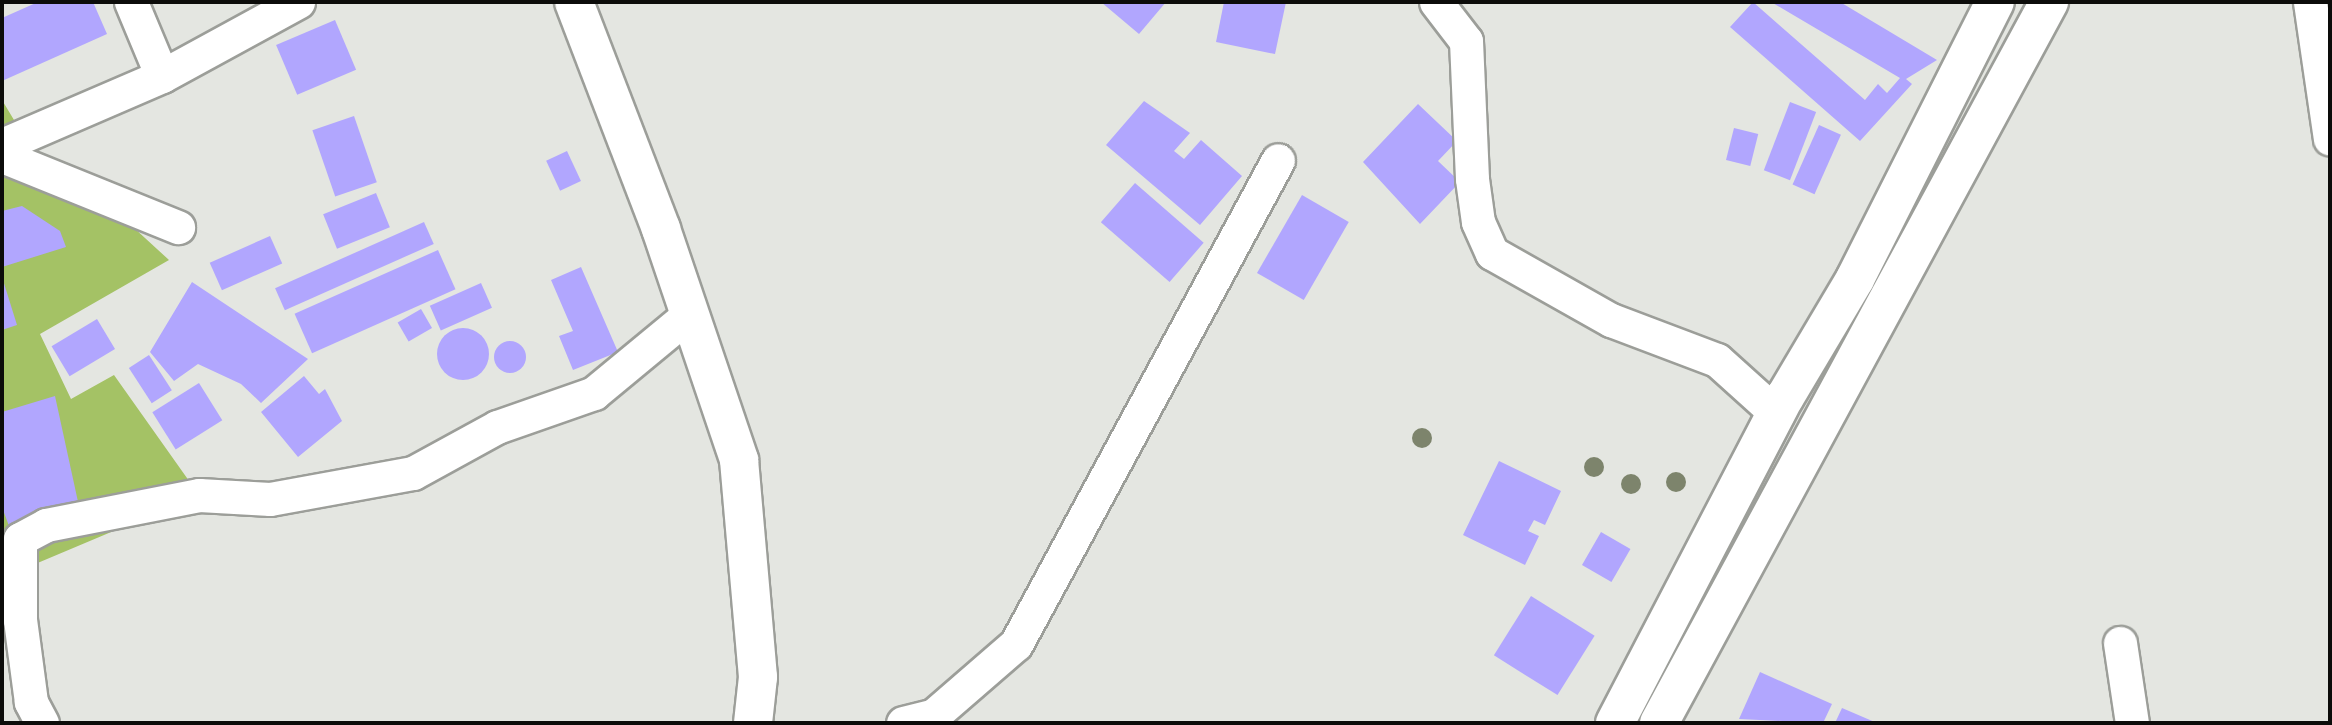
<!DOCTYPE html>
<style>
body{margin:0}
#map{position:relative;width:2332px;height:725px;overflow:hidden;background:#e4e6e1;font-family:"Sofia Sans Condensed",sans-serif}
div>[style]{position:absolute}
.forest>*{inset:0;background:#a4c265}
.building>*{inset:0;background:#b1a6fe;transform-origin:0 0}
.round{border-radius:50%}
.roads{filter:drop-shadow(2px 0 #9c9e99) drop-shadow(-2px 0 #9c9e99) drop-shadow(0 2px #9c9e99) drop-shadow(0 -2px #9c9e99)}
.street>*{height:33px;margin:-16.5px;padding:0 16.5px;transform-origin:16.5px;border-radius:16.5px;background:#fff}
.secondary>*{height:38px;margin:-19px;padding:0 19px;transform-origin:19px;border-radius:19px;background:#fff}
.trees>*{width:20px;height:20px;margin:-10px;border-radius:50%;background:#7d846c}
span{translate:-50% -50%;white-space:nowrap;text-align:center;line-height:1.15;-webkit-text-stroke:6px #fff;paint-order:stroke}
.frame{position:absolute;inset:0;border:4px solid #0c0c0a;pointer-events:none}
</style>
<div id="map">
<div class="forest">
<i style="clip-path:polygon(2px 100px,23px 135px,51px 163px,97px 194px,169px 260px,40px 334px,71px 399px,114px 375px,199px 495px,2px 578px)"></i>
</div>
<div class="building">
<i style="clip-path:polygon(38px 2px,93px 2px,107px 34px,2px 81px,2px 18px)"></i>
<i style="clip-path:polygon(1101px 2px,1166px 2px,1139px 34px)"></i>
<i style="clip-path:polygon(1224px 2px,1286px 2px,1275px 54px,1216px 42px)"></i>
<i style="clip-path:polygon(1753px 2px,1865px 100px,1878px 84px,1887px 93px,1900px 78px,1771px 2px,1840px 2px,1937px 60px,1906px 79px,1912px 84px,1860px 141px,1730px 27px)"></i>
<i style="left:335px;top:20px;width:54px;height:64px;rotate:67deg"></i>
<i style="clip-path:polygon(1144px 101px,1190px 133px,1174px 151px,1184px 159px,1201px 140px,1242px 176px,1200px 225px,1106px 145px)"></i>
<i style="left:1790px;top:102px;width:28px;height:73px;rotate:21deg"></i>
<i style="clip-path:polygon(1418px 104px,1457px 141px,1438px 161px,1460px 182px,1420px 224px,1363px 162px)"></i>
<i style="left:354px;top:116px;width:70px;height:44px;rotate:71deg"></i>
<i style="left:1819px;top:125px;width:24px;height:65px;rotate:24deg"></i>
<i style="left:1734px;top:128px;width:25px;height:33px;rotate:14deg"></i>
<i style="left:567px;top:151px;width:33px;height:23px;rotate:65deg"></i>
<i style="left:1135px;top:183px;width:91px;height:52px;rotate:41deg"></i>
<i style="left:376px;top:193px;width:37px;height:57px;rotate:68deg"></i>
<i style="left:1302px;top:195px;width:54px;height:90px;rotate:30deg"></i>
<i style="clip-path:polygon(22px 206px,60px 231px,66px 247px,2px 267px,2px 211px)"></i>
<i style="left:424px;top:222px;width:24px;height:163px;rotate:66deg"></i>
<i style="left:270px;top:236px;width:30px;height:66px;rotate:66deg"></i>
<i style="left:438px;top:250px;width:43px;height:157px;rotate:66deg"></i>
<i style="clip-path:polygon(581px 267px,618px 352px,573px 370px,559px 336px,573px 331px,551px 280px)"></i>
<i style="clip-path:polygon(2px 277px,17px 325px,2px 330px)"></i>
<i style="clip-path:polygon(192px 282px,308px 359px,261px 403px,241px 384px,198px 364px,174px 381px,150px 352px)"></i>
<i style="left:481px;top:283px;width:27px;height:56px;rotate:66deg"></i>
<i style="left:421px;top:309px;width:22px;height:27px;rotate:60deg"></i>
<i style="left:97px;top:319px;width:35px;height:53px;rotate:59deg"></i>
<i class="round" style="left:437px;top:328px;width:52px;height:52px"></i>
<i class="round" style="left:494px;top:341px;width:32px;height:32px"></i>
<i style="left:149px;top:355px;width:42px;height:24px;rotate:57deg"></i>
<i style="clip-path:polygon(304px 376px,319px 394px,325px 389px,342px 421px,298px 457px,261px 412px)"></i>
<i style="left:199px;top:383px;width:44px;height:55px;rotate:58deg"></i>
<i style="clip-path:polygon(55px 396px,80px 511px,9px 526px,2px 507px,2px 412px)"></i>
<i style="clip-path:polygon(1499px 461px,1561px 491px,1545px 525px,1534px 520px,1528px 531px,1539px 536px,1525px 565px,1463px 535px)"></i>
<i style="left:1601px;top:532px;width:34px;height:38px;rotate:30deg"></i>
<i style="left:1531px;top:596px;width:75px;height:70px;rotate:32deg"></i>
<i style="clip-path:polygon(1760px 672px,1832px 704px,1823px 723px,1739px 719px)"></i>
<i style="clip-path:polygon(1842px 708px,1877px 723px,1835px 723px)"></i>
</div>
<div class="roads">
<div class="street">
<i style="left:131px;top:2px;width:80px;rotate:67.3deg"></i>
<i style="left:1436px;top:2px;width:49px;rotate:52.4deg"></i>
<i style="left:1466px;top:41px;width:138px;rotate:87.5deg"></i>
<i style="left:1472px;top:179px;width:43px;rotate:82.1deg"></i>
<i style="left:1478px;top:222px;width:34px;rotate:66deg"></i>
<i style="left:1492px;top:253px;width:137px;rotate:29.4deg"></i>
<i style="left:1611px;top:320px;width:113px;rotate:20.7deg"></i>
<i style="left:1717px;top:360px;width:81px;rotate:42deg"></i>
<i style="left:2310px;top:2px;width:138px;rotate:81.7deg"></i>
<i style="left:2px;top:145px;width:174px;rotate:-23.3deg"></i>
<i style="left:162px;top:76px;width:155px;rotate:-28.6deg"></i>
<i style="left:2px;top:156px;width:190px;rotate:22deg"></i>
<i style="left:2120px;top:643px;width:81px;rotate:81.5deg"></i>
<i style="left:42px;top:723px;width:24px;rotate:-118deg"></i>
<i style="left:31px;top:702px;width:83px;rotate:-97.6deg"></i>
<i style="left:20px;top:620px;width:81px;rotate:-90deg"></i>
<i style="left:20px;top:539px;width:30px;rotate:-28deg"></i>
<i style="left:46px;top:525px;width:156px;rotate:-11.1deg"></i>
<i style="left:199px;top:495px;width:71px;rotate:3.2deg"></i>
<i style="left:270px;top:499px;width:145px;rotate:-10.3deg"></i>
<i style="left:413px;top:473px;width:96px;rotate:-28.7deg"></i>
<i style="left:497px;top:427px;width:103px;rotate:-19.3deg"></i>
<i style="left:594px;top:393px;width:121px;rotate:-39.6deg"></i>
<i style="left:903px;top:723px;width:32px;rotate:-14deg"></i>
<i style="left:934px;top:715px;width:108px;rotate:-40.9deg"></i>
<i style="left:1016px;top:644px;width:550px;rotate:-61.57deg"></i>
</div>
<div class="secondary">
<i style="left:574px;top:2px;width:243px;rotate:69deg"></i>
<i style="left:661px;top:229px;width:244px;rotate:71.3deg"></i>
<i style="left:739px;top:460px;width:218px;rotate:85deg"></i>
<i style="left:758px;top:677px;width:46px;rotate:96.2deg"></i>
<i style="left:1615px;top:723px;width:368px;rotate:-62.5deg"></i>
<i style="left:1785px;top:397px;width:137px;rotate:-59.3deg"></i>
<i style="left:1855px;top:279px;width:310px;rotate:-63.2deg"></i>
<i style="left:1659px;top:723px;width:820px;rotate:-61.59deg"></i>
</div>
</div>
<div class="trees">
<i style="left:1422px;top:438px"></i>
<i style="left:1594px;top:467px"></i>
<i style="left:1676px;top:482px"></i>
<i style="left:1631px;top:484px"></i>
</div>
<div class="frame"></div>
</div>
